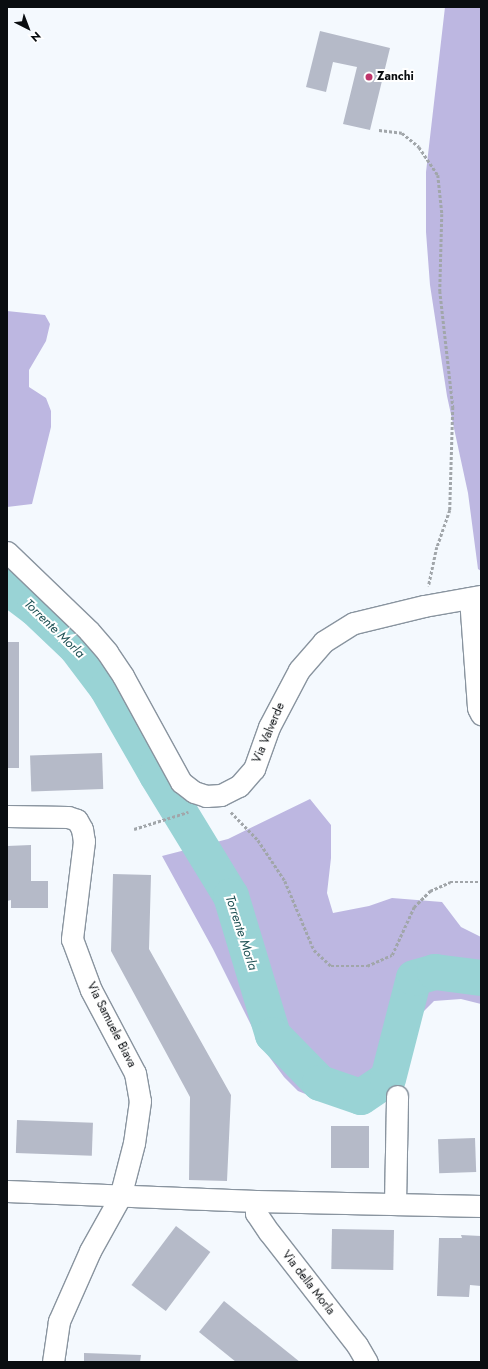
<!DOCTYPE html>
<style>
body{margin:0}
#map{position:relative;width:488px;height:1369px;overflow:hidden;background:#f4f9fe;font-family:Jost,sans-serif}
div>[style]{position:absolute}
.green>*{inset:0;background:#d2cef0}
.forest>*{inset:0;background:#bdb7e1}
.river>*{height:36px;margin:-18px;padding:0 18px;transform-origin:18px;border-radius:18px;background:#99d3d5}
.building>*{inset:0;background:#b5bac8;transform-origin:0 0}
.path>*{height:2.5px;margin-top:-1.25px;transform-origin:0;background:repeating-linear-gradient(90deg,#a1a6aa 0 3px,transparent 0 5px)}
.roads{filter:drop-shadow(1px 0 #89949f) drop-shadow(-1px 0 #89949f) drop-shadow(0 1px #89949f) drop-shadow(0 -1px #89949f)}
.street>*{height:21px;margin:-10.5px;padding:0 10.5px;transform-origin:10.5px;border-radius:10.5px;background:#fff}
.dots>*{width:11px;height:11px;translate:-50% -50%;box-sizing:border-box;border:2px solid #fff;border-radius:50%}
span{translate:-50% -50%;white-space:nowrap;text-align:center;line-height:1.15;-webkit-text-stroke:4px #fff;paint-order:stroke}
.poi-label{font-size:12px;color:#090d10;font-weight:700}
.left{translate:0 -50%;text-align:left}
.street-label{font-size:12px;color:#090d10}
.water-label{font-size:13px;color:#205255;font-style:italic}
.frame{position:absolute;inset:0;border:8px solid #090d10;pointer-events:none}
.north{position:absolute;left:8px;top:8px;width:40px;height:40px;-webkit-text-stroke:3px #fff;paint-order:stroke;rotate:138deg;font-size:11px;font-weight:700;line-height:16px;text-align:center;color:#090d10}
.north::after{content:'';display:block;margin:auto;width:14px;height:18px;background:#090d10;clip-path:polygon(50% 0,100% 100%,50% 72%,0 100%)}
</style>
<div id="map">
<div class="green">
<i style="clip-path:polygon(7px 571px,33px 593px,64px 653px,7px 605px)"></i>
</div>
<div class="forest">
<i style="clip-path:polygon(445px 7px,481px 7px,481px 571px,478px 569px,468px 493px,447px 396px,430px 285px,426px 232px,426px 172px)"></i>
<i style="clip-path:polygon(7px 311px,45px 315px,50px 324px,46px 341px,29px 370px,29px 387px,46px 398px,51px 411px,51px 427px,32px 504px,7px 507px)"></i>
<i style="clip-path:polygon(310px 799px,331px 825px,331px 858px,327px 893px,333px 913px,369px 906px,392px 898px,442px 902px,461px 927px,481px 937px,481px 1004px,461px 999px,434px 1001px,420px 1015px,397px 1069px,381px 1091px,363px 1100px,343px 1103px,320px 1100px,298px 1091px,284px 1077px,262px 1047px,213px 949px,162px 856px,228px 839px)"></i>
</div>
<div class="river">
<i style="left:7px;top:587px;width:35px;rotate:37deg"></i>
<i style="left:35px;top:608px;width:57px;rotate:43.6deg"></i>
<i style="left:76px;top:647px;width:51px;rotate:52.9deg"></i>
<i style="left:107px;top:688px;width:100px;rotate:60.1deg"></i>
<i style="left:157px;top:775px;width:142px;rotate:58.6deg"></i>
<i style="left:231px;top:896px;width:145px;rotate:73.2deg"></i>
<i style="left:273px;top:1035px;width:67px;rotate:45.6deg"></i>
<i style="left:320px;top:1083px;width:43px;rotate:18.9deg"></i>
<i style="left:361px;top:1097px;width:32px;rotate:-34deg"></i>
<i style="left:388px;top:1079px;width:104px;rotate:-75.6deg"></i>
<i style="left:414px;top:978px;width:22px;rotate:-16deg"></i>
<i style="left:435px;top:972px;width:46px;rotate:7.4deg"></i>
</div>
<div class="building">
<i style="clip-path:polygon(320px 31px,390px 48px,370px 130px,343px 124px,357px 67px,333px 62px,326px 92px,306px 87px)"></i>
<i style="left:7px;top:642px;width:12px;height:126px"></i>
<i style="left:102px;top:753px;width:36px;height:72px;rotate:88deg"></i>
<i style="clip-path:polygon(31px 845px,31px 881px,48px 881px,48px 908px,11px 908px,11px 900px,7px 901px,7px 846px)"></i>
<i style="clip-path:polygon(113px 874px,151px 875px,149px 949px,231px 1095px,227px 1181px,189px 1180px,190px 1097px,111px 951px)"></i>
<i style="left:17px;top:1120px;width:76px;height:33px;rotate:2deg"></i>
<i style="left:331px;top:1126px;width:38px;height:42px"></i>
<i style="left:475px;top:1138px;width:34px;height:37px;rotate:88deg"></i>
<i style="left:176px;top:1226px;width:43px;height:74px;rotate:37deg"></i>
<i style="left:332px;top:1229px;width:62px;height:40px;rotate:1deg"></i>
<i style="clip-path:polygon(461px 1235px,481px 1236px,481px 1286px,470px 1285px,469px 1297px,437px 1296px,439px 1238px,462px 1238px)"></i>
<i style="clip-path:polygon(224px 1301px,300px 1362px,236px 1362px,199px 1332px)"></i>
<i style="clip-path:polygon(84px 1353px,141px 1355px,140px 1362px,84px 1362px)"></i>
</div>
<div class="path">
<i style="left:379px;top:130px;width:23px;rotate:7deg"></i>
<i style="left:402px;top:133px;width:22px;rotate:39deg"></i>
<i style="left:419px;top:147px;width:34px;rotate:56deg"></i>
<i style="left:438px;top:175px;width:39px;rotate:84deg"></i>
<i style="left:442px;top:214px;width:77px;rotate:91.5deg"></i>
<i style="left:440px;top:291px;width:117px;rotate:83.6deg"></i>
<i style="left:453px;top:407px;width:103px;rotate:91.7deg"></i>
<i style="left:450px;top:510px;width:39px;rotate:109deg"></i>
<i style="left:437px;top:547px;width:40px;rotate:102deg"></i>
<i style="left:231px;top:812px;width:39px;rotate:46deg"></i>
<i style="left:258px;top:840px;width:49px;rotate:56.6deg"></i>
<i style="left:285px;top:881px;width:75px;rotate:67.2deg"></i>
<i style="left:314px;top:950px;width:23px;rotate:43deg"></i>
<i style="left:331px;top:966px;width:36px"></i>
<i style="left:367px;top:966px;width:27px;rotate:-24deg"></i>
<i style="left:392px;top:955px;width:53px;rotate:-65.4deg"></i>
<i style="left:414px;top:907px;width:23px;rotate:-45deg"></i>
<i style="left:430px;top:891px;width:22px;rotate:-24deg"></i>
<i style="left:450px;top:882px;width:31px"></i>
<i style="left:134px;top:829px;width:57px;rotate:-17.5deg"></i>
</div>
<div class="roads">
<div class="street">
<i style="left:7px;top:552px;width:114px;rotate:43.9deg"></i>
<i style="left:89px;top:631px;width:28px;rotate:49deg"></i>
<i style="left:107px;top:652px;width:29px;rotate:56deg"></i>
<i style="left:123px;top:676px;width:121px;rotate:61.3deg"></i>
<i style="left:181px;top:782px;width:16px;rotate:38deg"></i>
<i style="left:194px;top:792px;width:13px;rotate:18deg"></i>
<i style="left:206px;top:796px;width:15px;rotate:-4deg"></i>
<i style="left:221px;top:795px;width:20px;rotate:-27deg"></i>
<i style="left:239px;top:786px;width:23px;rotate:-49deg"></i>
<i style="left:254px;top:769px;width:45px;rotate:-70.3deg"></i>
<i style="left:269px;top:727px;width:64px;rotate:-62.2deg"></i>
<i style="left:299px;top:670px;width:37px;rotate:-49deg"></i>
<i style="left:323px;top:642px;width:36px;rotate:-32deg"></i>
<i style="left:354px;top:623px;width:72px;rotate:-13.7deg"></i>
<i style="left:424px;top:606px;width:58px;rotate:-10deg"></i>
<i style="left:470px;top:598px;width:110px;rotate:85.8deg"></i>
<i style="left:478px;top:708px;width:7px;rotate:63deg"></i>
<i style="left:7px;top:816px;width:61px;rotate:0.9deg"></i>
<i style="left:68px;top:817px;width:9px;rotate:18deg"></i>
<i style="left:77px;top:820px;width:10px;rotate:61deg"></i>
<i style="left:82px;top:829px;width:12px;rotate:81deg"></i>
<i style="left:84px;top:841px;width:99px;rotate:97deg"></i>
<i style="left:72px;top:939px;width:54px;rotate:69.6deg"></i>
<i style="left:91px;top:990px;width:94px;rotate:62.1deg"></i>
<i style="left:135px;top:1073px;width:28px;rotate:80deg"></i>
<i style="left:140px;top:1101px;width:42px;rotate:98.1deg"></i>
<i style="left:134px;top:1143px;width:56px;rotate:104.5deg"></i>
<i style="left:120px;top:1197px;width:62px;rotate:119.1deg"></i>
<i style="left:90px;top:1251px;width:77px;rotate:113.9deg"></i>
<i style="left:59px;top:1321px;width:41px;rotate:98.3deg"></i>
<i style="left:7px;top:1191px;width:249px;rotate:2.3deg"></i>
<i style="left:256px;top:1201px;width:225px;rotate:1.3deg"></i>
<i style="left:256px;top:1201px;width:12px;rotate:90deg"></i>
<i style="left:256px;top:1213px;width:23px;rotate:56deg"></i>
<i style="left:269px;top:1232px;width:143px;rotate:52.1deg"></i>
<i style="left:357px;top:1345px;width:20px;rotate:60deg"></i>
<i style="left:395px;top:1204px;width:108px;rotate:-88.9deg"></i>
</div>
</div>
<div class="dots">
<i style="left:369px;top:77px;background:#bf346b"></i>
</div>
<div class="poi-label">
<span class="left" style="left:377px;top:77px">Zanchi</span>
</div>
<div class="street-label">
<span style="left:269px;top:733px;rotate:-67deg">Via Valverde</span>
<span style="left:111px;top:1025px;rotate:63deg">Via Samuele Biava</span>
<span style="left:308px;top:1283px;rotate:52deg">Via della Morla</span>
</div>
<div class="water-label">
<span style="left:54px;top:629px;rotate:44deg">Torrente Morla</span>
<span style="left:241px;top:933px;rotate:72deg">Torrente Morla</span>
</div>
<div class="frame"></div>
<div class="north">N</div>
</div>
